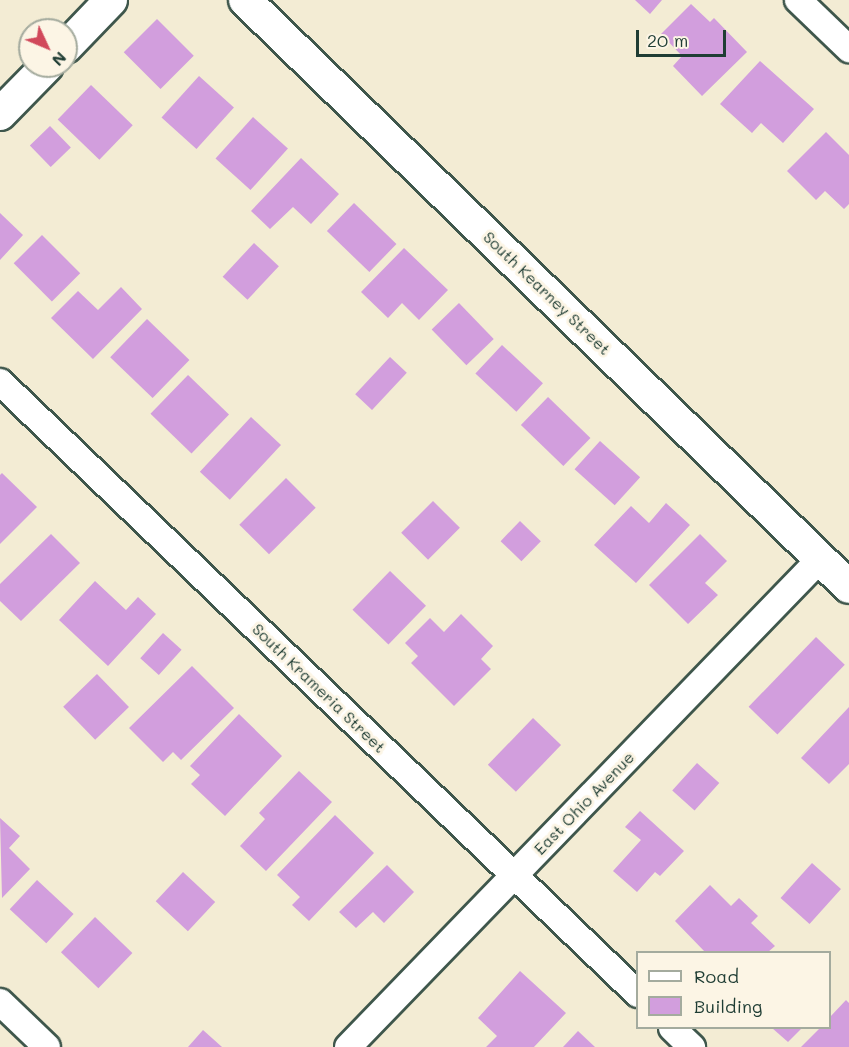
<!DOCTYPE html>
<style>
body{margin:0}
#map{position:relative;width:849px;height:1047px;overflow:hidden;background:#f3ecd4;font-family:Mali,sans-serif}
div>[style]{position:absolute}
.building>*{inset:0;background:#d29edd;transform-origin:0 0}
.roads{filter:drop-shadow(2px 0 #3f574c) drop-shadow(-2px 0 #3f574c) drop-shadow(0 2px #3f574c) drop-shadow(0 -2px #3f574c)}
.minor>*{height:26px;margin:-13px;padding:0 13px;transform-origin:13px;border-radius:13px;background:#fff}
.tertiary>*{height:32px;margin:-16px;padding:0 16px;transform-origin:16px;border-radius:16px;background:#fff}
span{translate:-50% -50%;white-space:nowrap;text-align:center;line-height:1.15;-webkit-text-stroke:6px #fcf5e5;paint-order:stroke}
.street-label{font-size:16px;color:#1f3d34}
.legend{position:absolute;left:636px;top:951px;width:195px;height:78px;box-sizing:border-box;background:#fcf5e5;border:2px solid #a4ab9e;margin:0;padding:8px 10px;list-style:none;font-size:18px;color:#1f3d34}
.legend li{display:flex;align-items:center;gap:12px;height:30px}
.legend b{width:30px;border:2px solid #a4ab9e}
.north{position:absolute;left:18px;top:18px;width:60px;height:60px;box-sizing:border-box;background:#fcf5e5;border:2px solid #a4ab9e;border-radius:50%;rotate:134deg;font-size:16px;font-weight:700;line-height:24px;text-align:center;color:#1f3d34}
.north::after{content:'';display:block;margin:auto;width:21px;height:27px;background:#d1495b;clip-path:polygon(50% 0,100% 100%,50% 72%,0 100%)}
.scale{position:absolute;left:636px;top:30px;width:90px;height:27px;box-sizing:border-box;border:3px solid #1f3d34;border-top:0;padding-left:8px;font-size:18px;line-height:21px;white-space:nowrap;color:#1f3d34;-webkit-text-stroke:4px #fcf5e5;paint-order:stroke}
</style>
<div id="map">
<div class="building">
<i style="clip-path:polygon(635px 0,662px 0,650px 14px)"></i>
<i style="clip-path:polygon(691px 4px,710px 22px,714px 18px,747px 52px,702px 96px,673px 66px,682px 56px,661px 34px)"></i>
<i style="left:157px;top:19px;width:52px;height:47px;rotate:45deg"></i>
<i style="clip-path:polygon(760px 61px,814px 109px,783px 143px,761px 123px,752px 133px,720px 104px)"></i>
<i style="left:199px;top:76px;width:47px;height:56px;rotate:42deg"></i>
<i style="left:91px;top:85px;width:58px;height:48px;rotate:44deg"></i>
<i style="left:253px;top:117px;width:47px;height:56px;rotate:42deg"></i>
<i style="left:50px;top:126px;width:30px;height:28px;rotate:46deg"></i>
<i style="clip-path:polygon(826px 132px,849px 155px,849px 204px,844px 209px,825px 191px,816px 200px,787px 171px)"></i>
<i style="clip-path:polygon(301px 158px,339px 194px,311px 224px,293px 207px,270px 229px,251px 211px)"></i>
<i style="left:354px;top:203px;width:59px;height:39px;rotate:44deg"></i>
<i style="clip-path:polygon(0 213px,23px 235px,0 260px)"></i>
<i style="left:42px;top:235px;width:54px;height:40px;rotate:45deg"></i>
<i style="left:254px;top:243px;width:34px;height:46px;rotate:43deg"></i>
<i style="clip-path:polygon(404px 248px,448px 290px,419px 320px,402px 303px,388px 318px,361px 292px)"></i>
<i style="clip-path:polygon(121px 287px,142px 309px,93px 359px,51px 318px,78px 291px,98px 310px)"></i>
<i style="left:459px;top:303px;width:50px;height:38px;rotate:46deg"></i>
<i style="left:147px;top:319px;width:59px;height:53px;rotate:44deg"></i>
<i style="left:502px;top:345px;width:56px;height:39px;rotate:43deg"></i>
<i style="left:390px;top:357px;width:23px;height:51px;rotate:43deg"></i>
<i style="left:188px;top:375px;width:57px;height:54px;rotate:44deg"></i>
<i style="left:548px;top:397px;width:59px;height:39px;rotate:44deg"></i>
<i style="left:251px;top:417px;width:41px;height:75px;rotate:43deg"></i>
<i style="left:600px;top:441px;width:54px;height:38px;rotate:42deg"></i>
<i style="clip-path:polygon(2px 473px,37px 507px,0 544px,0 475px)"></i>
<i style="left:286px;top:478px;width:42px;height:66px;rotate:45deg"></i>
<i style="left:433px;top:501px;width:38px;height:45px;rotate:45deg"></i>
<i style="clip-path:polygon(666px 503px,690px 525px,636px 583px,594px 545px,631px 506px,649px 523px)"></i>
<i style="left:520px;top:521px;width:29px;height:28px;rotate:44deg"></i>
<i style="clip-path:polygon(51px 534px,80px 563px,21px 621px,0 601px,0 584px)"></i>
<i style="clip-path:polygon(700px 534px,727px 561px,705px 583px,718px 595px,688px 624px,649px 585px)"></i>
<i style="left:390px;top:571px;width:50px;height:54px;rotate:44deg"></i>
<i style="clip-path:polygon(95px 581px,126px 610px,138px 597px,156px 614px,108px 666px,59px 620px)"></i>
<i style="clip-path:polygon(461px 614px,493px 646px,481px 659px,491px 669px,454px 706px,411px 663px,418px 656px,405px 643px,430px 618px,444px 632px)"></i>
<i style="left:163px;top:633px;width:25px;height:34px;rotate:42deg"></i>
<i style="left:816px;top:637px;width:40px;height:97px;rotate:44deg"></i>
<i style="clip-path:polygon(192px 666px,234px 708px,181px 760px,173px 752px,163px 762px,129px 728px)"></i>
<i style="left:97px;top:674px;width:46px;height:47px;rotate:46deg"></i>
<i style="clip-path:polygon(849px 707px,849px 764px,829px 784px,801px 758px)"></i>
<i style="clip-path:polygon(239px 714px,282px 756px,225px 816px,191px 784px,200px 775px,190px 766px)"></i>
<i style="left:533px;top:718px;width:39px;height:65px;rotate:44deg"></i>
<i style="left:697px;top:763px;width:30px;height:37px;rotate:42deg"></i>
<i style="clip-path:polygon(299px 771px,332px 802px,266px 871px,240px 846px,265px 819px,259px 813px)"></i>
<i style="clip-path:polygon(640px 811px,684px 851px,660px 876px,655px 872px,637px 892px,613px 871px,641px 840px,625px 827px)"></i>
<i style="clip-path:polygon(335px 815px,374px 853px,309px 921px,292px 905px,300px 897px,277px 875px)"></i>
<i style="clip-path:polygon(0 818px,20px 836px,9px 848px,30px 869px,2px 898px)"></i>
<i style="left:812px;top:863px;width:39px;height:47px;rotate:42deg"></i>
<i style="clip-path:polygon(387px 865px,414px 892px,384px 923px,373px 912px,356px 928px,339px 912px)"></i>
<i style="left:183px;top:872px;width:44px;height:40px;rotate:43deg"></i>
<i style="left:37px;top:880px;width:50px;height:40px;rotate:43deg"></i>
<i style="clip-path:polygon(710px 885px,731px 906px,739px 898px,758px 916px,751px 923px,775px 946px,768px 952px,705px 952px,675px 921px)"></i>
<i style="left:95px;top:917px;width:52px;height:49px;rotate:44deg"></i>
<i style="clip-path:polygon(520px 971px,566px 1013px,534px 1047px,486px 1047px,497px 1036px,478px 1018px)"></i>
<i style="clip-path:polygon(846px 1000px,849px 1003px,849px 1047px,801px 1047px,820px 1028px,830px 1028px,830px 1017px)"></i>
<i style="clip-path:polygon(772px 1028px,802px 1028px,788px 1042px)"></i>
<i style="clip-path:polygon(203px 1030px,222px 1047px,188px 1047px)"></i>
<i style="clip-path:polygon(578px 1031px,595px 1047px,563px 1047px)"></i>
</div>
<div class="roads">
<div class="minor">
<i style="left:798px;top:0;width:71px;rotate:43.9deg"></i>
<i style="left:0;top:382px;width:884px;rotate:43.81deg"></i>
<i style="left:0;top:1002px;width:65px;rotate:43.8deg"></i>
<i style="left:672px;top:1028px;width:28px;rotate:44deg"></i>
<i style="left:348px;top:1047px;width:679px;rotate:-45.95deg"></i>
</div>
<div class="tertiary">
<i style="left:245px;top:0;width:842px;rotate:44.18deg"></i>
<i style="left:66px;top:47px;width:65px;rotate:-46.2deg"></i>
<i style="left:0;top:114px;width:67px;rotate:-45.6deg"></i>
</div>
</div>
<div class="street-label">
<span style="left:547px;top:293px;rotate:44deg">South Kearney Street</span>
<span style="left:319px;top:688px;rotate:44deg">South Krameria Street</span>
<span style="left:584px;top:803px;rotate:-46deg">East Ohio Avenue</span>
</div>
<ul class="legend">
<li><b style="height:8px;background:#fff"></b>Road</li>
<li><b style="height:16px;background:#d29edd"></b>Building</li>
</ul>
<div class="north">N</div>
<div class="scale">20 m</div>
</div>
